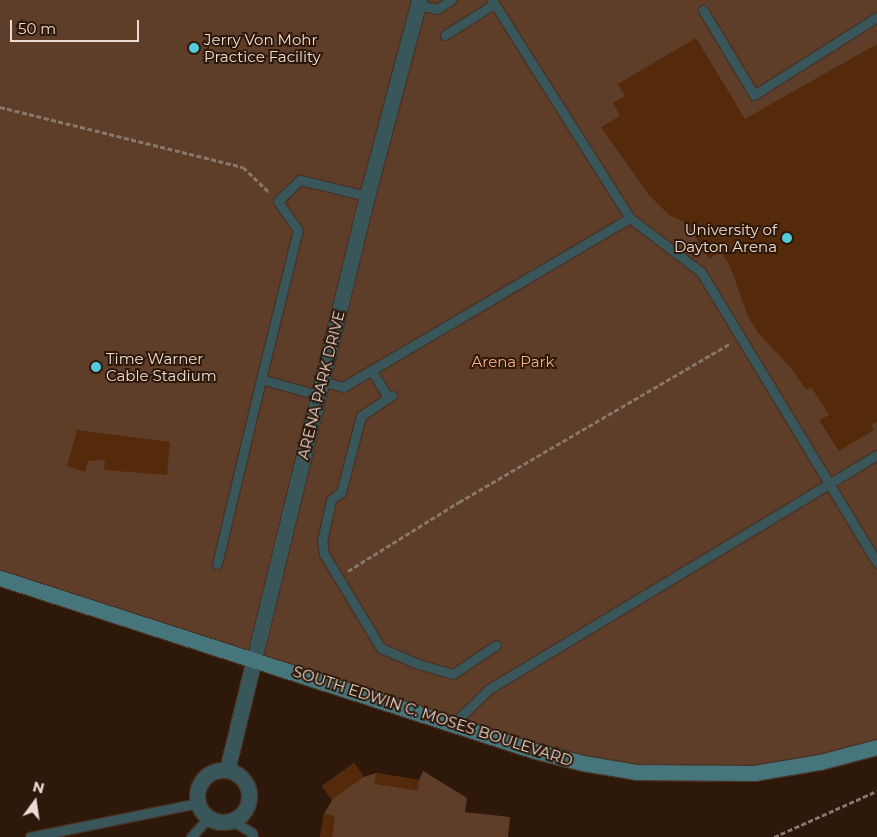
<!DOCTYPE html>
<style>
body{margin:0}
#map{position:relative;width:877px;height:837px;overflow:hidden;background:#2e180a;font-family:Montserrat,sans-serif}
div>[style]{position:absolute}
.green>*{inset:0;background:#5e3d29}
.building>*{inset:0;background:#552a0a;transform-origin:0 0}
.path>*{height:3px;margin-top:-1.5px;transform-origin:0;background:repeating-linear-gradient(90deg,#8a776b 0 5px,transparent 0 7.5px)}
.roads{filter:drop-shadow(1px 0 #483326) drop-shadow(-1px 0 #483326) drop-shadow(0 1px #483326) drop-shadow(0 -1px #483326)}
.lane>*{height:9px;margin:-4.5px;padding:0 4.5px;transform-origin:4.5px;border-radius:4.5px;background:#39565a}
.street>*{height:15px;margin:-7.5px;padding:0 7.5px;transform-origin:7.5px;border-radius:7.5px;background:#39565a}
.street>.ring{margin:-7.5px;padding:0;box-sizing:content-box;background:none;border:15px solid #39565a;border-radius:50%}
.secondary>*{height:15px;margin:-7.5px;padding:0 7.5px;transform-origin:7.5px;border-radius:7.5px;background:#46757c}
.dots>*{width:14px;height:14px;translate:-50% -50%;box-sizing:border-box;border:2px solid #2e180a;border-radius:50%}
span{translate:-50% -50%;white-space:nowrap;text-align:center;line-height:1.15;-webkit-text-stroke:4px #2e180a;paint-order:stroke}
.poi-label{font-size:15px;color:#ebdbd2}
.left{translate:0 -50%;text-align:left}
.right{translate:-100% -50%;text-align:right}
.park-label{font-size:15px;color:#f9ae80}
.street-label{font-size:15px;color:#ebdbd2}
.north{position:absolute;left:10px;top:777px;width:50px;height:50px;-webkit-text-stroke:4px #2e180a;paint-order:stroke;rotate:14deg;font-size:14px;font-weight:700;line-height:20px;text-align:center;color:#ebdbd2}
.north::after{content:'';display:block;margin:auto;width:18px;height:22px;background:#ebdbd2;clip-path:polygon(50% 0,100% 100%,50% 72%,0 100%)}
.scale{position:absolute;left:10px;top:20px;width:129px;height:22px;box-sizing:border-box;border:2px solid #ebdbd2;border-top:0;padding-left:6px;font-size:15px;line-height:18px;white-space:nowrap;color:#ebdbd2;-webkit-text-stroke:4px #2e180a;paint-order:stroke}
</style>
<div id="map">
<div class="green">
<i style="clip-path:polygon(0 0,877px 0,877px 747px,783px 770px,583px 763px,0 578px)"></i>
<i style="clip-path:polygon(354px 763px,364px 777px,376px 773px,419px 780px,423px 771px,467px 798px,465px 812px,510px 817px,508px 837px,320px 837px,324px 814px,332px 800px,322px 786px)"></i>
</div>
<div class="building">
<i style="clip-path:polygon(696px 38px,745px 119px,877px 44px,877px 422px,871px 425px,874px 430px,839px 451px,819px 420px,829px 415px,811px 387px,806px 390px,793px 370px,758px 333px,748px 317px,730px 266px,721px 252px,709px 259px,687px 223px,669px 215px,649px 195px,601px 127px,620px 116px,613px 103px,625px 96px,618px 84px)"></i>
<i style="clip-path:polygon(77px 430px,170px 442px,167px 475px,104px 470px,105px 460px,88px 461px,85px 472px,67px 466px)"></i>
<i style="left:354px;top:763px;width:17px;height:39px;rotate:54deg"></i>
<i style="left:376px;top:773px;width:44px;height:11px;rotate:9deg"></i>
<i style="clip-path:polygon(324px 814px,335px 816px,332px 837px,320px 837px)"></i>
</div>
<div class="path">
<i style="left:0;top:107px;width:250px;rotate:13.9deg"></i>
<i style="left:243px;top:167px;width:37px;rotate:44deg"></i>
<i style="left:348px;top:571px;width:131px;rotate:-31.9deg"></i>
<i style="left:459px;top:502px;width:315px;rotate:-30.3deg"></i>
<i style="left:774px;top:837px;width:113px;rotate:-24.1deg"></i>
</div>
<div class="roads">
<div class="lane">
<i style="left:492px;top:0;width:258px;rotate:57.7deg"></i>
<i style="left:630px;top:218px;width:89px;rotate:37.3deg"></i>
<i style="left:701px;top:272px;width:340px;rotate:58.8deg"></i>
<i style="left:418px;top:5px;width:19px;rotate:12deg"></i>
<i style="left:437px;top:9px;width:17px;rotate:-33deg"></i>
<i style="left:703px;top:10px;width:99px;rotate:59deg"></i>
<i style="left:754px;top:95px;width:146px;rotate:-32.4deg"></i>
<i style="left:445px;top:35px;width:58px;rotate:-32.3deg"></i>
<i style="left:372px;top:371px;width:31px;rotate:59deg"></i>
<i style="left:261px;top:379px;width:154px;rotate:-76.1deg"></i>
<i style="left:298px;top:230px;width:35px;rotate:-125deg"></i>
<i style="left:278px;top:201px;width:30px;rotate:-44deg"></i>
<i style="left:300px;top:180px;width:69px;rotate:13.4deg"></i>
<i style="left:321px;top:381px;width:23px;rotate:15deg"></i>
<i style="left:343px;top:387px;width:333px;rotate:-30.5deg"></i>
<i style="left:392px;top:395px;width:37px;rotate:146deg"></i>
<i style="left:361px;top:416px;width:79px;rotate:104.7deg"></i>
<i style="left:341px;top:492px;width:13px;rotate:141deg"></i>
<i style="left:331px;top:500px;width:42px;rotate:102.4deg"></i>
<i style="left:322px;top:541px;width:13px;rotate:81deg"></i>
<i style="left:324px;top:554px;width:110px;rotate:58.8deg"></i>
<i style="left:381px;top:648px;width:40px;rotate:23.4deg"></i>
<i style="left:418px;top:664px;width:36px;rotate:16deg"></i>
<i style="left:453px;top:674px;width:52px;rotate:-34deg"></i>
<i style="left:217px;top:564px;width:190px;rotate:-76.6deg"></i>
<i style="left:261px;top:379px;width:59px;rotate:15.7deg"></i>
<i style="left:453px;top:724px;width:50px;rotate:-44.2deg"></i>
<i style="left:489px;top:689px;width:453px;rotate:-31.1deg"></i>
<i style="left:233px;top:821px;width:22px;rotate:32deg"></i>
<i style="left:252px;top:833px;width:4px;rotate:76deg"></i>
<i style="left:30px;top:837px;width:171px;rotate:-11.4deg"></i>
<i style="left:191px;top:837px;width:25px;rotate:-48deg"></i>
</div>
<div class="street">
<i class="ring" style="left:197px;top:770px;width:37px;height:37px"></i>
<i style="left:227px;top:770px;width:591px;rotate:-76.29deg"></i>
<i style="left:367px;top:196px;width:203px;rotate:-75.1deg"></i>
</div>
<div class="secondary">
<i style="left:0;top:578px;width:562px;rotate:17.92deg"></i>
<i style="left:535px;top:751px;width:49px;rotate:14deg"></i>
<i style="left:583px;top:763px;width:55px;rotate:9.5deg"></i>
<i style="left:637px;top:772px;width:117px;rotate:0.5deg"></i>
<i style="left:754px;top:773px;width:67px;rotate:-9.5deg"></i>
<i style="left:820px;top:762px;width:59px;rotate:-14.7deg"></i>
</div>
</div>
<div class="dots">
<i style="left:194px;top:48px;background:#53cbdb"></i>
<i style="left:787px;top:238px;background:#53cbdb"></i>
<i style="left:96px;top:367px;background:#53cbdb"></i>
</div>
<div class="poi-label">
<span class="left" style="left:204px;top:48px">Jerry Von Mohr<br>Practice Facility</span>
<span class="right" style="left:777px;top:238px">University of<br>Dayton Arena</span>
<span class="left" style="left:106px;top:367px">Time Warner<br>Cable Stadium</span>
</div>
<div class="park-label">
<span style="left:513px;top:362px">Arena Park</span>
</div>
<div class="street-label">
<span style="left:321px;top:385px;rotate:-76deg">ARENA PARK DRIVE</span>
<span style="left:433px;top:716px;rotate:18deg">SOUTH EDWIN C. MOSES BOULEVARD</span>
</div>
<div class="north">N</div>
<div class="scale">50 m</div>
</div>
